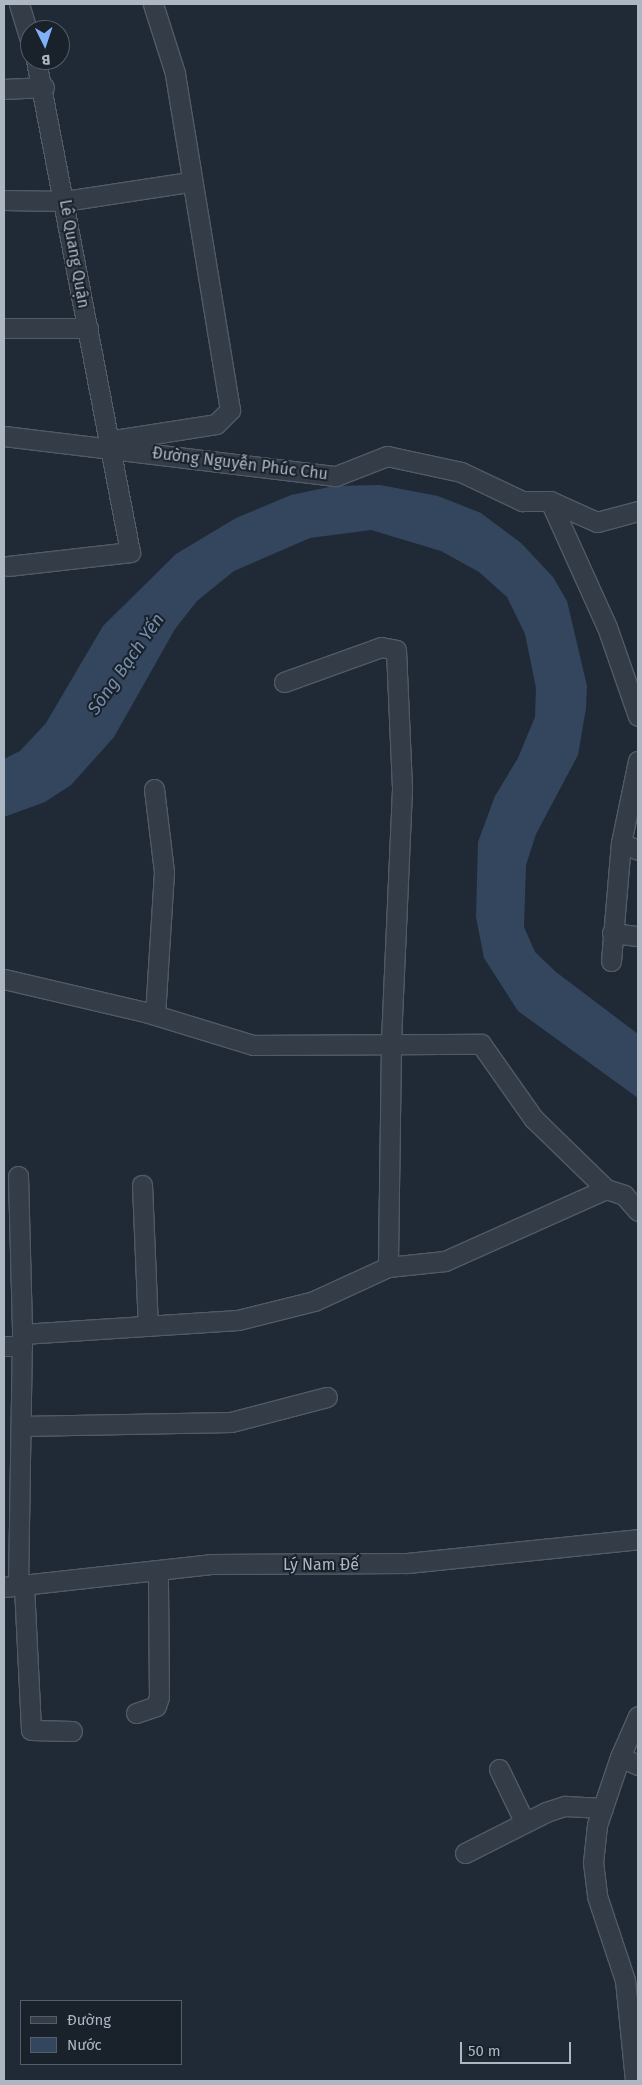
<!DOCTYPE html>
<meta charset="utf-8">
<style>
body{margin:0}
#map{position:relative;width:642px;height:2085px;overflow:hidden;background:#202a36;font-family:"Fira Sans",sans-serif}
div>[style]{position:absolute}
.water>*{inset:0;background:#33465e}
.roads{filter:drop-shadow(1px 0 #515a65) drop-shadow(-1px 0 #515a65) drop-shadow(0 1px #515a65) drop-shadow(0 -1px #515a65)}
.minor>*{height:19px;margin:-9.5px;padding:0 9.5px;transform-origin:9.5px;border-radius:9.5px;background:#333c47}
span{translate:-50% -50%;white-space:nowrap;text-align:center;line-height:1.15;-webkit-text-stroke:4px #19212b;paint-order:stroke}
.street-label{font-size:16px;color:#adb7c4}
.water-label{font-size:18px;color:#758eac;font-style:italic}
.frame{position:absolute;inset:0;border:5px solid #adb7c4;pointer-events:none}
.legend{position:absolute;left:20px;top:2000px;width:162px;height:65px;box-sizing:border-box;background:#19212b;border:1px solid #545d68;margin:0;padding:6px 9px;list-style:none;font-size:15px;color:#adb7c4}
.legend li{display:flex;align-items:center;gap:10px;height:25px}
.legend b{width:25px;border:1px solid #545d68}
.north{position:absolute;left:20px;top:20px;width:50px;height:50px;box-sizing:border-box;background:#19212b;border:1px solid #545d68;border-radius:50%;rotate:176deg;font-size:14px;font-weight:700;line-height:20px;text-align:center;color:#adb7c4}
.north::after{content:'';display:block;margin:auto;width:18px;height:22px;background:#80b0f6;clip-path:polygon(50% 0,100% 100%,50% 72%,0 100%)}
.scale{position:absolute;left:460px;top:2042px;width:111px;height:22px;box-sizing:border-box;border:2px solid #adb7c4;border-top:0;padding-left:6px;font-size:15px;line-height:18px;white-space:nowrap;color:#adb7c4;-webkit-text-stroke:4px #19212b;paint-order:stroke}
</style>
<div id="map">
<div class="water">
<i style="clip-path:polygon(380px 485px,438px 496px,481px 513px,521px 543px,553px 577px,567px 601px,587px 686px,586px 708px,578px 755px,536px 834px,526px 865px,524px 927px,535px 952px,556px 972px,638px 1034px,638px 1098px,518px 1011px,484px 958px,476px 917px,478px 842px,495px 796px,518px 758px,535px 717px,536px 688px,525px 634px,507px 597px,479px 572px,441px 551px,371px 530px,310px 538px,234px 571px,197px 601px,175px 629px,114px 737px,71px 785px,45px 802px,4px 817px,4px 759px,20px 751px,46px 723px,103px 626px,176px 554px,236px 518px,291px 495px,334px 486px)"></i>
</div>
<div class="roads">
<div class="minor">
<i style="left:19px;top:4px;width:38px;rotate:73deg"></i>
<i style="left:4px;top:89px;width:40px;rotate:-2.9deg"></i>
<i style="left:4px;top:200px;width:61px;rotate:0.9deg"></i>
<i style="left:65px;top:201px;width:125px;rotate:-8.7deg"></i>
<i style="left:4px;top:328px;width:84px"></i>
<i style="left:4px;top:436px;width:334px;rotate:6.9deg"></i>
<i style="left:336px;top:476px;width:55px;rotate:-21.4deg"></i>
<i style="left:387px;top:456px;width:76px;rotate:12.2deg"></i>
<i style="left:461px;top:472px;width:68px;rotate:25.4deg"></i>
<i style="left:522px;top:501px;width:28px"></i>
<i style="left:550px;top:501px;width:51px;rotate:24.1deg"></i>
<i style="left:597px;top:522px;width:42px;rotate:-15deg"></i>
<i style="left:108px;top:441px;width:109px;rotate:-8.9deg"></i>
<i style="left:216px;top:424px;width:20px;rotate:-45deg"></i>
<i style="left:230px;top:410px;width:341px;rotate:-99.3deg"></i>
<i style="left:175px;top:73px;width:72px;rotate:-107.7deg"></i>
<i style="left:550px;top:501px;width:138px;rotate:65.7deg"></i>
<i style="left:607px;top:627px;width:94px;rotate:70.8deg"></i>
<i style="left:8px;top:566px;width:123px;rotate:-6.5deg"></i>
<i style="left:130px;top:552px;width:501px;rotate:-100.82deg"></i>
<i style="left:284px;top:682px;width:103px;rotate:-19.8deg"></i>
<i style="left:381px;top:647px;width:15px;rotate:11deg"></i>
<i style="left:396px;top:650px;width:139px;rotate:87.5deg"></i>
<i style="left:402px;top:789px;width:257px;rotate:92.5deg"></i>
<i style="left:391px;top:1046px;width:221px;rotate:90.8deg"></i>
<i style="left:154px;top:789px;width:84px;rotate:83.1deg"></i>
<i style="left:164px;top:872px;width:143px;rotate:93.6deg"></i>
<i style="left:621px;top:843px;width:18px;rotate:22deg"></i>
<i style="left:612px;top:933px;width:26px;rotate:7deg"></i>
<i style="left:611px;top:961px;width:118px;rotate:-85.2deg"></i>
<i style="left:621px;top:843px;width:84px;rotate:-78.3deg"></i>
<i style="left:4px;top:979px;width:145px;rotate:13.2deg"></i>
<i style="left:145px;top:1012px;width:113px;rotate:17deg"></i>
<i style="left:253px;top:1045px;width:228px;rotate:-0.3deg"></i>
<i style="left:481px;top:1044px;width:92px;rotate:54.8deg"></i>
<i style="left:534px;top:1119px;width:100px;rotate:44.2deg"></i>
<i style="left:606px;top:1189px;width:19px;rotate:18deg"></i>
<i style="left:624px;top:1195px;width:21px;rotate:49deg"></i>
<i style="left:18px;top:1176px;width:158px;rotate:88.5deg"></i>
<i style="left:22px;top:1334px;width:252px;rotate:90.9deg"></i>
<i style="left:142px;top:1185px;width:141px;rotate:87.6deg"></i>
<i style="left:22px;top:1334px;width:216px;rotate:-3.7deg"></i>
<i style="left:238px;top:1320px;width:78px;rotate:-14deg"></i>
<i style="left:314px;top:1301px;width:81px;rotate:-24.7deg"></i>
<i style="left:388px;top:1267px;width:57px;rotate:-6deg"></i>
<i style="left:445px;top:1261px;width:176px;rotate:-24.1deg"></i>
<i style="left:4px;top:1346px;width:18px"></i>
<i style="left:21px;top:1426px;width:210px;rotate:-1.1deg"></i>
<i style="left:231px;top:1422px;width:99px;rotate:-14.6deg"></i>
<i style="left:24px;top:1586px;width:144px;rotate:87.2deg"></i>
<i style="left:31px;top:1730px;width:41px;rotate:1.4deg"></i>
<i style="left:4px;top:1587px;width:208px;rotate:-6.3deg"></i>
<i style="left:211px;top:1564px;width:196px;rotate:-0.3deg"></i>
<i style="left:407px;top:1563px;width:232px;rotate:-5.9deg"></i>
<i style="left:136px;top:1713px;width:21px;rotate:-19deg"></i>
<i style="left:156px;top:1706px;width:9px;rotate:-72deg"></i>
<i style="left:159px;top:1697px;width:127px;rotate:-90.5deg"></i>
<i style="left:638px;top:1716px;width:45px;rotate:113.7deg"></i>
<i style="left:620px;top:1757px;width:20px;rotate:24deg"></i>
<i style="left:620px;top:1757px;width:72px;rotate:108.7deg"></i>
<i style="left:597px;top:1825px;width:37px;rotate:96deg"></i>
<i style="left:593px;top:1862px;width:34px;rotate:83deg"></i>
<i style="left:597px;top:1896px;width:89px;rotate:71.6deg"></i>
<i style="left:625px;top:1980px;width:101px;rotate:84.3deg"></i>
<i style="left:499px;top:1769px;width:58px;rotate:64.3deg"></i>
<i style="left:465px;top:1853px;width:91px;rotate:-26.8deg"></i>
<i style="left:546px;top:1812px;width:20px;rotate:-18deg"></i>
<i style="left:565px;top:1806px;width:38px;rotate:3deg"></i>
</div>
</div>
<div class="street-label">
<span style="left:74px;top:254px;rotate:80deg">Lê Quang Quận</span>
<span style="left:240px;top:464px;rotate:7deg">Đường Nguyễn Phúc Chu</span>
<span style="left:321px;top:1565px">Lý Nam Đế</span>
</div>
<div class="water-label">
<span style="left:126px;top:664px;rotate:-55deg">Sông Bạch Yến</span>
</div>
<div class="frame"></div>
<ul class="legend">
<li><b style="height:6px;background:#333c47"></b>Đường</li>
<li><b style="height:14px;background:#33465e"></b>Nước</li>
</ul>
<div class="north">B</div>
<div class="scale">50 m</div>
</div>
